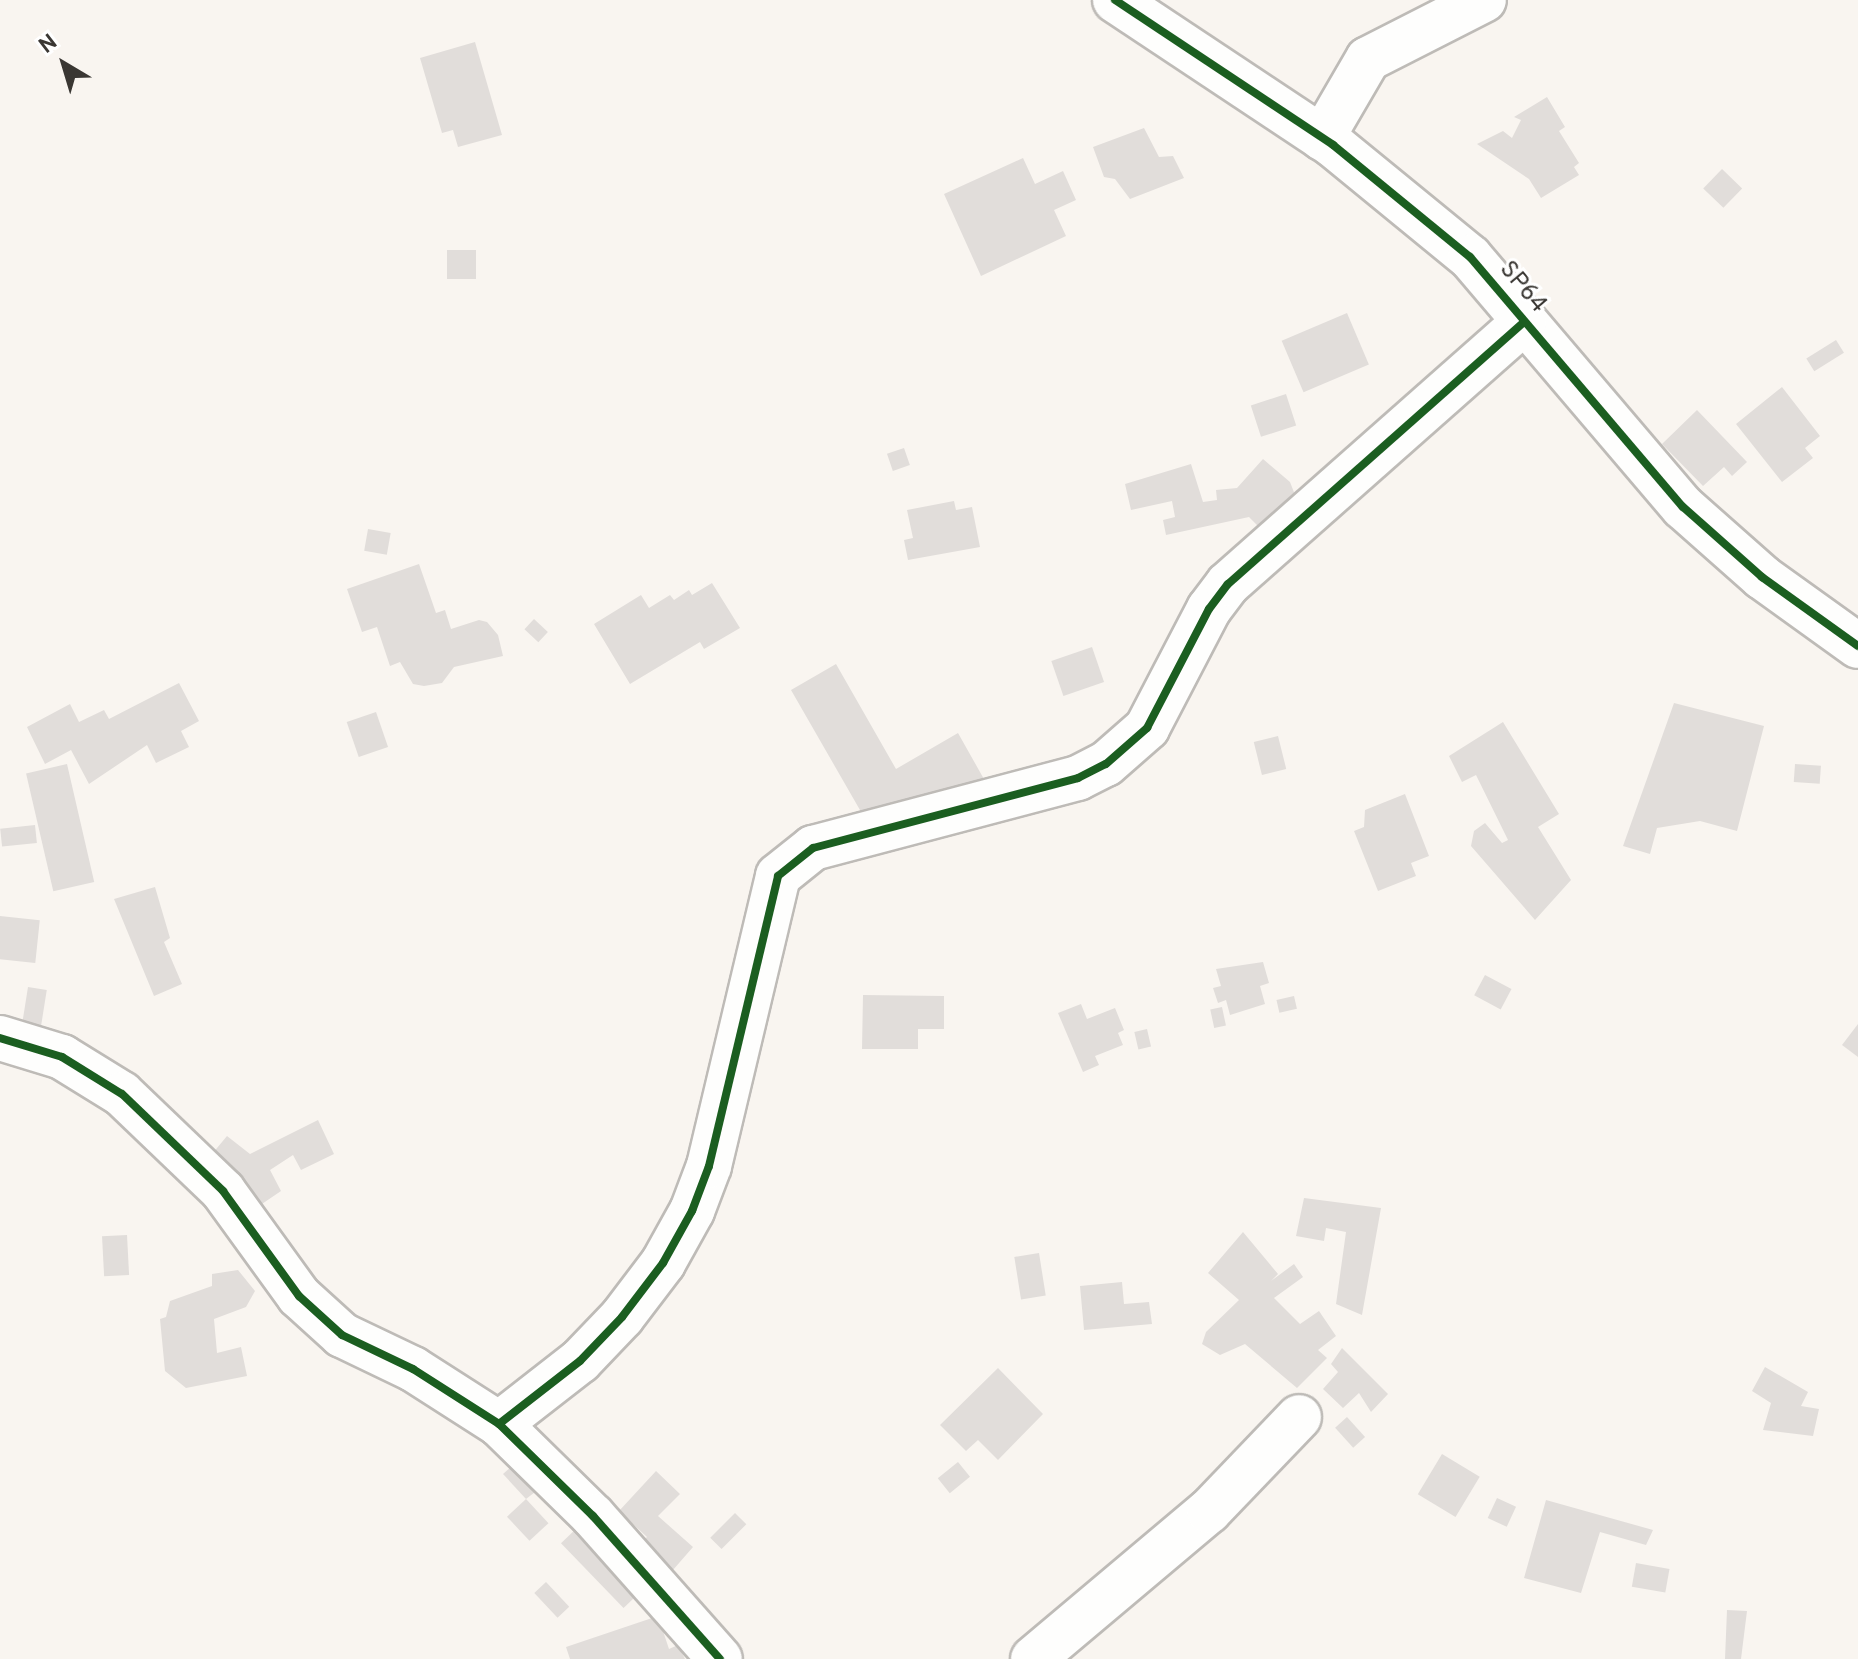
<!DOCTYPE html>
<style>
body{margin:0}
#map{position:relative;width:1858px;height:1659px;overflow:hidden;background:#f9f5f0;font-family:Overpass,sans-serif}
div>[style]{position:absolute}
.building>*{inset:0;background:#e1ddda;transform-origin:0 0}
.roads{filter:drop-shadow(2px 0 #bebbb7) drop-shadow(-2px 0 #bebbb7) drop-shadow(0 2px #bebbb7) drop-shadow(0 -2px #bebbb7)}
.minor>*{height:44px;margin:-22px;padding:0 22px;transform-origin:22px;border-radius:22px;background:#fefefd}
.cycleway>*{height:8px;margin:-4px;padding:0 4px;transform-origin:4px;border-radius:4px;background:#1b5e20}
span{translate:-50% -50%;white-space:nowrap;text-align:center;line-height:1.15;-webkit-text-stroke:6px #fff;paint-order:stroke}
.street-label{font-size:24px;color:#3a3733}
.north{position:absolute;left:24px;top:24px;width:80px;height:80px;-webkit-text-stroke:6px #fff;paint-order:stroke;rotate:322deg;font-size:22px;font-weight:700;line-height:32px;text-align:center;color:#3a3733}
.north::after{content:'';display:block;margin:auto;width:28px;height:36px;background:#3a3733;clip-path:polygon(50% 0,100% 100%,50% 72%,0 100%)}
</style>
<div id="map">
<div class="building">
<i style="clip-path:polygon(475px 42px,502px 135px,458px 147px,453px 130px,442px 133px,420px 58px)"></i>
<i style="clip-path:polygon(1547px 97px,1565px 127px,1559px 131px,1579px 163px,1574px 167px,1579px 175px,1541px 198px,1529px 179px,1477px 144px,1503px 131px,1512px 138px,1521px 120px,1514px 117px)"></i>
<i style="clip-path:polygon(1144px 128px,1159px 157px,1173px 156px,1184px 178px,1130px 199px,1115px 179px,1104px 177px,1093px 147px)"></i>
<i style="clip-path:polygon(1023px 158px,1035px 184px,1063px 171px,1076px 200px,1054px 210px,1066px 236px,981px 276px,944px 194px)"></i>
<i style="left:1722px;top:169px;width:28px;height:27px;rotate:44deg"></i>
<i style="left:476px;top:250px;width:29px;height:29px;rotate:90deg"></i>
<i style="left:1347px;top:313px;width:56px;height:71px;rotate:67deg"></i>
<i style="left:1836px;top:340px;width:15px;height:35px;rotate:58deg"></i>
<i style="clip-path:polygon(1782px 387px,1820px 436px,1805px 448px,1813px 458px,1782px 482px,1736px 424px)"></i>
<i style="left:1286px;top:394px;width:33px;height:37px;rotate:72deg"></i>
<i style="clip-path:polygon(1697px 410px,1747px 462px,1732px 476px,1724px 467px,1703px 486px,1662px 444px)"></i>
<i style="left:904px;top:448px;width:18px;height:18px;rotate:71deg"></i>
<i style="clip-path:polygon(1263px 459px,1290px 482px,1297px 500px,1262px 530px,1249px 517px,1166px 535px,1163px 520px,1175px 517px,1172px 501px,1131px 510px,1125px 484px,1191px 464px,1203px 502px,1217px 500px,1216px 490px,1237px 488px)"></i>
<i style="clip-path:polygon(954px 501px,956px 510px,972px 507px,980px 547px,908px 560px,904px 540px,913px 538px,907px 510px)"></i>
<i style="left:368px;top:529px;width:23px;height:22px;rotate:10deg"></i>
<i style="clip-path:polygon(419px 564px,436px 613px,445px 610px,451px 629px,479px 620px,487px 622px,498px 635px,503px 656px,454px 667px,442px 683px,424px 686px,413px 684px,400px 662px,390px 666px,377px 627px,362px 632px,347px 589px)"></i>
<i style="clip-path:polygon(712px 583px,740px 628px,704px 649px,700px 642px,630px 684px,594px 624px,641px 595px,649px 608px,670px 595px,674px 600px,689px 590px,692px 595px)"></i>
<i style="left:534px;top:619px;width:19px;height:14px;rotate:43deg"></i>
<i style="left:1092px;top:647px;width:37px;height:43px;rotate:71deg"></i>
<i style="clip-path:polygon(836px 664px,896px 769px,958px 733px,989px 788px,864px 817px,791px 690px)"></i>
<i style="clip-path:polygon(179px 683px,199px 721px,181px 731px,189px 747px,156px 763px,147px 745px,89px 784px,71px 750px,45px 764px,27px 727px,70px 704px,79px 722px,104px 710px,109px 719px)"></i>
<i style="clip-path:polygon(1674px 703px,1764px 726px,1737px 831px,1700px 821px,1657px 828px,1650px 854px,1623px 846px)"></i>
<i style="left:376px;top:712px;width:37px;height:31px;rotate:71deg"></i>
<i style="clip-path:polygon(1503px 722px,1559px 814px,1538px 827px,1571px 880px,1535px 920px,1471px 846px,1474px 831px,1485px 823px,1502px 843px,1508px 840px,1476px 775px,1462px 782px,1449px 756px)"></i>
<i style="left:1278px;top:736px;width:34px;height:25px;rotate:76deg"></i>
<i style="left:67px;top:764px;width:121px;height:42px;rotate:77deg"></i>
<i style="left:1795px;top:764px;width:26px;height:18px;rotate:4deg"></i>
<i style="clip-path:polygon(1405px 794px,1429px 856px,1411px 863px,1416px 876px,1378px 891px,1354px 831px,1364px 827px,1365px 810px)"></i>
<i style="left:35px;top:825px;width:18px;height:35px;rotate:84deg"></i>
<i style="clip-path:polygon(155px 887px,170px 938px,164px 942px,182px 984px,154px 996px,114px 899px)"></i>
<i style="left:0;top:916px;width:40px;height:43px;rotate:6deg"></i>
<i style="clip-path:polygon(1263px 962px,1269px 983px,1260px 986px,1265px 1004px,1230px 1015px,1226px 1000px,1218px 1003px,1213px 988px,1221px 986px,1216px 969px)"></i>
<i style="left:1485px;top:975px;width:30px;height:23px;rotate:28deg"></i>
<i style="left:28px;top:987px;width:19px;height:37px;rotate:9deg"></i>
<i style="clip-path:polygon(863px 995px,944px 996px,944px 1029px,918px 1029px,918px 1049px,862px 1049px)"></i>
<i style="left:1294px;top:996px;width:13px;height:18px;rotate:77deg"></i>
<i style="clip-path:polygon(1081px 1004px,1087px 1019px,1115px 1008px,1124px 1030px,1118px 1033px,1123px 1045px,1095px 1056px,1099px 1065px,1083px 1072px,1058px 1013px)"></i>
<i style="left:1222px;top:1007px;width:19px;height:12px;rotate:78deg"></i>
<i style="clip-path:polygon(1858px 1024px,1858px 1057px,1842px 1045px)"></i>
<i style="left:1147px;top:1029px;width:18px;height:13px;rotate:77deg"></i>
<i style="clip-path:polygon(318px 1120px,334px 1154px,301px 1170px,293px 1155px,270px 1170px,281px 1191px,256px 1208px,212px 1154px,227px 1136px,250px 1154px)"></i>
<i style="clip-path:polygon(1304px 1198px,1381px 1208px,1362px 1315px,1336px 1304px,1346px 1232px,1326px 1228px,1324px 1241px,1296px 1236px)"></i>
<i style="clip-path:polygon(1243px 1232px,1278px 1274px,1271px 1281px,1294px 1264px,1303px 1277px,1274px 1298px,1300px 1324px,1319px 1311px,1336px 1336px,1318px 1350px,1327px 1358px,1297px 1388px,1245px 1344px,1220px 1355px,1202px 1344px,1206px 1332px,1239px 1300px,1208px 1273px)"></i>
<i style="left:127px;top:1235px;width:40px;height:25px;rotate:87deg"></i>
<i style="left:1039px;top:1253px;width:43px;height:25px;rotate:81deg"></i>
<i style="clip-path:polygon(238px 1270px,255px 1291px,246px 1307px,214px 1319px,217px 1353px,241px 1347px,247px 1376px,186px 1388px,165px 1371px,160px 1319px,166px 1317px,170px 1301px,212px 1286px,212px 1274px)"></i>
<i style="clip-path:polygon(1122px 1282px,1124px 1304px,1149px 1302px,1152px 1324px,1084px 1330px,1080px 1286px)"></i>
<i style="clip-path:polygon(1342px 1348px,1388px 1394px,1371px 1412px,1359px 1393px,1343px 1408px,1323px 1389px,1338px 1372px,1331px 1364px)"></i>
<i style="clip-path:polygon(1765px 1367px,1808px 1392px,1801px 1406px,1819px 1409px,1813px 1436px,1763px 1430px,1771px 1403px,1752px 1391px)"></i>
<i style="clip-path:polygon(998px 1368px,1043px 1414px,998px 1460px,978px 1440px,966px 1451px,940px 1425px)"></i>
<i style="left:1347px;top:1417px;width:27px;height:16px;rotate:48deg"></i>
<i style="left:1442px;top:1454px;width:44px;height:47px;rotate:31deg"></i>
<i style="left:958px;top:1462px;width:19px;height:26px;rotate:51deg"></i>
<i style="clip-path:polygon(513px 1465px,539px 1489px,526px 1499px,503px 1474px)"></i>
<i style="clip-path:polygon(656px 1471px,680px 1494px,658px 1516px,693px 1547px,666px 1578px,635px 1548px,647px 1537px,619px 1511px)"></i>
<i style="left:1497px;top:1498px;width:21px;height:22px;rotate:25deg"></i>
<i style="left:526px;top:1499px;width:33px;height:26px;rotate:47deg"></i>
<i style="clip-path:polygon(1546px 1500px,1653px 1530px,1646px 1545px,1600px 1532px,1581px 1593px,1524px 1578px)"></i>
<i style="left:735px;top:1513px;width:16px;height:35px;rotate:45deg"></i>
<i style="left:579px;top:1526px;width:90px;height:25px;rotate:46deg"></i>
<i style="left:1636px;top:1563px;width:34px;height:24px;rotate:10deg"></i>
<i style="left:546px;top:1582px;width:34px;height:16px;rotate:47deg"></i>
<i style="clip-path:polygon(1727px 1610px,1747px 1611px,1741px 1659px,1725px 1659px)"></i>
<i style="clip-path:polygon(658px 1616px,669px 1649px,678px 1645px,685px 1659px,570px 1659px,566px 1647px)"></i>
</div>
<div class="roads">
<div class="minor">
<i style="left:1115px;top:0;width:262px;rotate:33.6deg"></i>
<i style="left:1333px;top:145px;width:177px;rotate:39.3deg"></i>
<i style="left:1470px;top:257px;width:328px;rotate:49.6deg"></i>
<i style="left:1683px;top:507px;width:106px;rotate:41.5deg"></i>
<i style="left:1762px;top:577px;width:118px;rotate:35.7deg"></i>
<i style="left:1322px;top:138px;width:91px;rotate:-59.8deg"></i>
<i style="left:1368px;top:59px;width:130px;rotate:-27deg"></i>
<i style="left:0;top:1038px;width:65px;rotate:17deg"></i>
<i style="left:62px;top:1057px;width:70px;rotate:31.7deg"></i>
<i style="left:122px;top:1094px;width:140px;rotate:43.8deg"></i>
<i style="left:223px;top:1191px;width:130px;rotate:54.1deg"></i>
<i style="left:299px;top:1296px;width:58px;rotate:42.2deg"></i>
<i style="left:342px;top:1335px;width:79px;rotate:25.6deg"></i>
<i style="left:413px;top:1369px;width:102px;rotate:32.6deg"></i>
<i style="left:499px;top:1424px;width:132px;rotate:44.4deg"></i>
<i style="left:593px;top:1516px;width:191px;rotate:48.4deg"></i>
<i style="left:499px;top:1424px;width:103px;rotate:-37.9deg"></i>
<i style="left:580px;top:1361px;width:61px;rotate:-46.3deg"></i>
<i style="left:622px;top:1317px;width:68px;rotate:-52.8deg"></i>
<i style="left:663px;top:1263px;width:60px;rotate:-60.9deg"></i>
<i style="left:692px;top:1211px;width:48px;rotate:-69.3deg"></i>
<i style="left:709px;top:1166px;width:298px;rotate:-76.6deg"></i>
<i style="left:778px;top:876px;width:45px;rotate:-38.7deg"></i>
<i style="left:813px;top:848px;width:274px;rotate:-14.8deg"></i>
<i style="left:1078px;top:778px;width:31px;rotate:-27deg"></i>
<i style="left:1106px;top:764px;width:55px;rotate:-41.3deg"></i>
<i style="left:1147px;top:728px;width:134px;rotate:-62.5deg"></i>
<i style="left:1209px;top:609px;width:31px;rotate:-53deg"></i>
<i style="left:1228px;top:584px;width:395px;rotate:-41.5deg"></i>
<i style="left:1033px;top:1659px;width:230px;rotate:-40.1deg"></i>
<i style="left:1209px;top:1511px;width:130px;rotate:-46.2deg"></i>
</div>
</div>
<div class="cycleway">
<i style="left:1115px;top:0;width:262px;rotate:33.6deg"></i>
<i style="left:1333px;top:145px;width:177px;rotate:39.3deg"></i>
<i style="left:1470px;top:257px;width:328px;rotate:49.6deg"></i>
<i style="left:1683px;top:507px;width:106px;rotate:41.5deg"></i>
<i style="left:1762px;top:577px;width:118px;rotate:35.7deg"></i>
<i style="left:0;top:1038px;width:65px;rotate:17deg"></i>
<i style="left:62px;top:1057px;width:70px;rotate:31.7deg"></i>
<i style="left:122px;top:1094px;width:140px;rotate:43.8deg"></i>
<i style="left:223px;top:1191px;width:130px;rotate:54.1deg"></i>
<i style="left:299px;top:1296px;width:58px;rotate:42.2deg"></i>
<i style="left:342px;top:1335px;width:79px;rotate:25.6deg"></i>
<i style="left:413px;top:1369px;width:102px;rotate:32.6deg"></i>
<i style="left:499px;top:1424px;width:132px;rotate:44.4deg"></i>
<i style="left:593px;top:1516px;width:191px;rotate:48.4deg"></i>
<i style="left:499px;top:1424px;width:103px;rotate:-37.9deg"></i>
<i style="left:580px;top:1361px;width:61px;rotate:-46.3deg"></i>
<i style="left:622px;top:1317px;width:68px;rotate:-52.8deg"></i>
<i style="left:663px;top:1263px;width:60px;rotate:-60.9deg"></i>
<i style="left:692px;top:1211px;width:48px;rotate:-69.3deg"></i>
<i style="left:709px;top:1166px;width:298px;rotate:-76.6deg"></i>
<i style="left:778px;top:876px;width:45px;rotate:-38.7deg"></i>
<i style="left:813px;top:848px;width:274px;rotate:-14.8deg"></i>
<i style="left:1078px;top:778px;width:31px;rotate:-27deg"></i>
<i style="left:1106px;top:764px;width:55px;rotate:-41.3deg"></i>
<i style="left:1147px;top:728px;width:134px;rotate:-62.5deg"></i>
<i style="left:1209px;top:609px;width:31px;rotate:-53deg"></i>
<i style="left:1228px;top:584px;width:395px;rotate:-41.5deg"></i>
</div>
<div class="street-label">
<span style="left:1522px;top:288px;rotate:50deg">SP64</span>
</div>
<div class="north">N</div>
</div>
